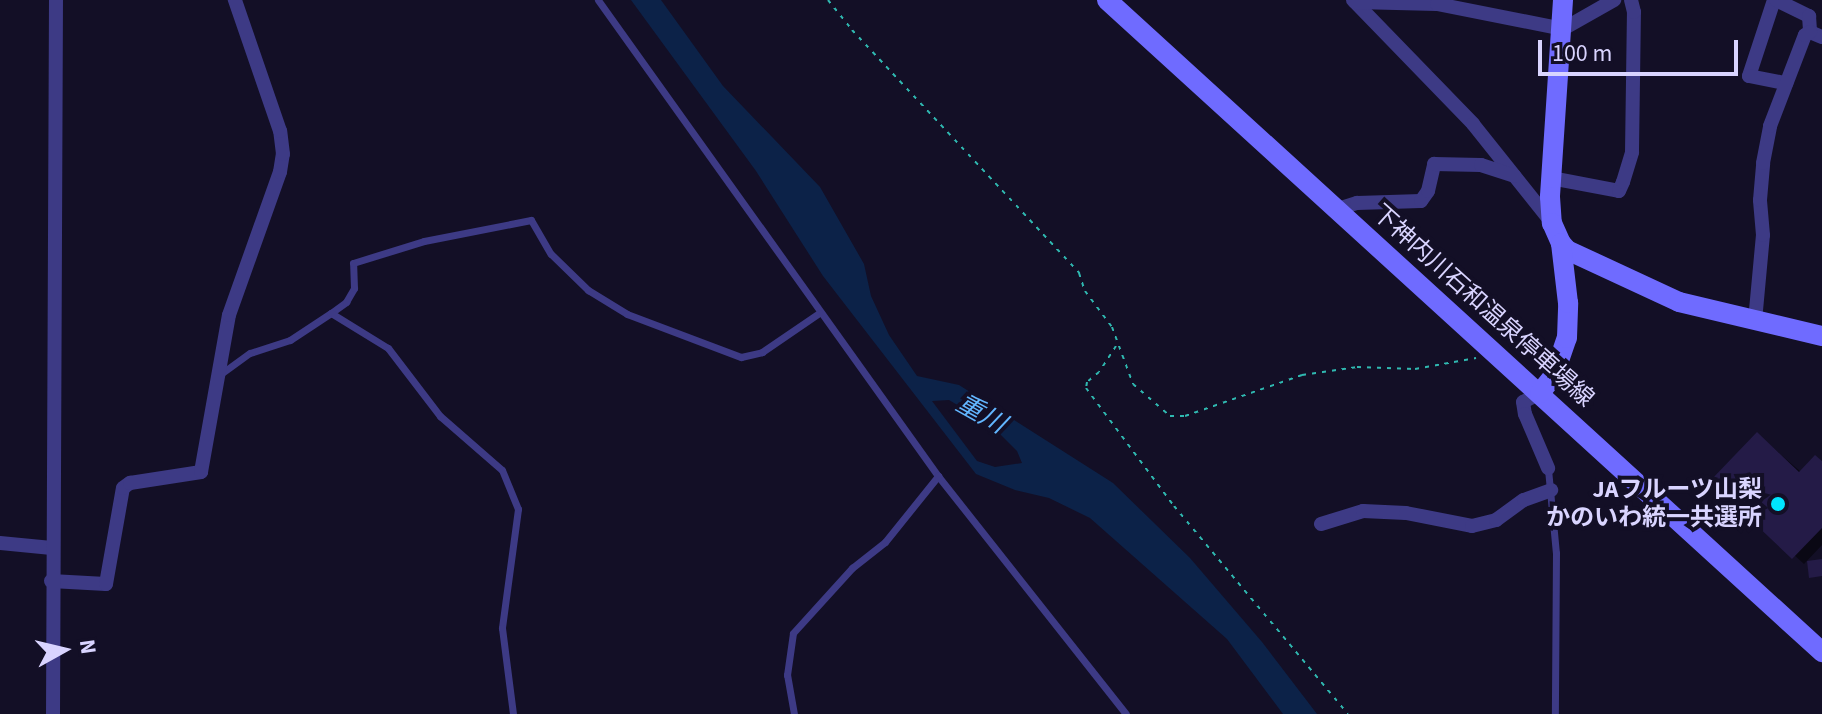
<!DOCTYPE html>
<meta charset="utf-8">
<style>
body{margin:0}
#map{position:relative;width:1822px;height:714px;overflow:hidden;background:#130f26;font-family:"Source Sans 3","Noto Sans JP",sans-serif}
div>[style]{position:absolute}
.water>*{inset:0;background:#0c2248}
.shadow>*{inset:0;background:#0007}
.building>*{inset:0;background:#241b47}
.path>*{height:2px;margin-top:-1px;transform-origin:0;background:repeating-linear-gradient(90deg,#2fb8b0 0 4px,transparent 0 10px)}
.lane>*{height:7px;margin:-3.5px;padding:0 3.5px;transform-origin:3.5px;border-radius:3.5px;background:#3d3a85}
.street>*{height:14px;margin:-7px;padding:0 7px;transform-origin:7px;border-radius:7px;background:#3d3a85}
.secondary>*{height:20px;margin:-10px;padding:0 10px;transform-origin:10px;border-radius:10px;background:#6f6bff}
.dots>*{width:22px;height:22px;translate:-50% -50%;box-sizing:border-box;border:4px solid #130f26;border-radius:50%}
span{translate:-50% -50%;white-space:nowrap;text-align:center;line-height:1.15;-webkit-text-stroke:8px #130f26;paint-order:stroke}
.street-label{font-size:24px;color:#d9d4ff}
.poi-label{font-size:24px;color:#d9d4ff;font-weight:700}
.right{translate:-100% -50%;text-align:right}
.water-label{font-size:26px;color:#62b6ff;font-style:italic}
.north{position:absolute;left:24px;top:610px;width:80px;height:80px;-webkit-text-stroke:6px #130f26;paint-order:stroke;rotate:82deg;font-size:22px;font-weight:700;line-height:32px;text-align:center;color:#d9d4ff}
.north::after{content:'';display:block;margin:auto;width:28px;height:36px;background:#d9d4ff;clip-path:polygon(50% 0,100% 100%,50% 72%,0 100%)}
.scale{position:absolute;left:1538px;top:40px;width:200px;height:36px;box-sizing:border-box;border:4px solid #d9d4ff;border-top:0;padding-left:10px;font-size:24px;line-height:28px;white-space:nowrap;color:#d9d4ff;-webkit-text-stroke:6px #130f26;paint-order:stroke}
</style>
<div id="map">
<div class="water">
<i style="clip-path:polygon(evenodd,631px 0,661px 0,723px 86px,820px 187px,864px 264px,871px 296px,889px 335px,917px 376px,959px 385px,1113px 483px,1190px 558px,1262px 642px,1317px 714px,1283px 714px,1227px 639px,1090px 518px,1049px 498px,1015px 490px,976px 474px,823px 276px,756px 171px,631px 0,949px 400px,991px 425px,1017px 451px,1022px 463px,995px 467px,977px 461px,932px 401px,949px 400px)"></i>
</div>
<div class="shadow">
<i style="clip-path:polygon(1757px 434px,1801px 472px,1816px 457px,1822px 461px,1822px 545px,1804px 564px,1713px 481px)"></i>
</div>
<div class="building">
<i style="clip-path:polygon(1757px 432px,1799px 472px,1815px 455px,1822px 461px,1822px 528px,1792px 559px,1710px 481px)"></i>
<i style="clip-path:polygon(1822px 559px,1822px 576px,1809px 578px,1807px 561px)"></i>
</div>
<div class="path">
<i style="left:828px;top:0;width:38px;rotate:51deg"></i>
<i style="left:852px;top:30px;width:333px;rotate:46.9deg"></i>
<i style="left:1079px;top:273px;width:19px;rotate:72deg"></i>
<i style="left:1085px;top:291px;width:45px;rotate:53.1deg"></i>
<i style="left:1112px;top:327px;width:61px;rotate:69.8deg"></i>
<i style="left:1133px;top:384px;width:49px;rotate:40.9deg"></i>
<i style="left:1170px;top:416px;width:15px"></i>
<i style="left:1185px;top:416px;width:124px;rotate:-19.3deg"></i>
<i style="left:1302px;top:375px;width:56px;rotate:-8.3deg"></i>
<i style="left:1357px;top:367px;width:58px;rotate:2deg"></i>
<i style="left:1415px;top:369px;width:62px;rotate:-10.2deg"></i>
<i style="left:1116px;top:346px;width:31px;rotate:123deg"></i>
<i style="left:1099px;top:372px;width:16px;rotate:140deg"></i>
<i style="left:1087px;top:382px;width:6px;rotate:99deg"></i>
<i style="left:1086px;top:388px;width:147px;rotate:53.3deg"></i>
<i style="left:1174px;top:506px;width:271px;rotate:50.1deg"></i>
</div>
<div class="lane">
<i style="left:598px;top:0;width:585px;rotate:54.46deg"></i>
<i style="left:938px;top:476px;width:303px;rotate:51.7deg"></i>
<i style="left:331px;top:313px;width:19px;rotate:-36deg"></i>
<i style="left:346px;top:302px;width:16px;rotate:-60deg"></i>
<i style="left:354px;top:288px;width:25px;rotate:-92deg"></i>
<i style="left:353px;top:263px;width:74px;rotate:-17.2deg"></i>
<i style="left:424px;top:241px;width:109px;rotate:-11.1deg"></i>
<i style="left:531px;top:220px;width:39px;rotate:60deg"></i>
<i style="left:551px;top:254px;width:52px;rotate:44.2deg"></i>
<i style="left:588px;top:290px;width:46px;rotate:31.6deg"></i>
<i style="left:627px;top:314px;width:122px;rotate:20.7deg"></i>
<i style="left:741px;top:357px;width:22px;rotate:-13deg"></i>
<i style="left:762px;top:352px;width:69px;rotate:-34.4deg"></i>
<i style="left:222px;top:373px;width:34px;rotate:-36deg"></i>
<i style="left:250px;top:353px;width:42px;rotate:-18deg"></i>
<i style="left:290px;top:340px;width:49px;rotate:-33.4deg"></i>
<i style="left:331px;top:313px;width:67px;rotate:31.6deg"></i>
<i style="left:388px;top:348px;width:86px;rotate:52.6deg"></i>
<i style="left:440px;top:416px;width:82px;rotate:41.1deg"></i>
<i style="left:502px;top:470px;width:42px;rotate:67.7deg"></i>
<i style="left:518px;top:509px;width:120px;rotate:97.7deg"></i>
<i style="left:502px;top:628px;width:87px;rotate:82.7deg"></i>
<i style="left:1548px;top:469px;width:84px;rotate:84.6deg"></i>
<i style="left:1556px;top:553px;width:161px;rotate:90.4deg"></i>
<i style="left:794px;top:714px;width:40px;rotate:-100deg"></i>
<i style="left:787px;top:675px;width:42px;rotate:-81.9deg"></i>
<i style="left:793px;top:633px;width:88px;rotate:-47.8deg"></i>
<i style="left:852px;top:568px;width:42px;rotate:-38.2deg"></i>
<i style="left:885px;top:542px;width:85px;rotate:-51.2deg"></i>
</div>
<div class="street">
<i style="left:1353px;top:0;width:173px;rotate:45.9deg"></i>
<i style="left:1473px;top:124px;width:127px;rotate:51.4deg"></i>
<i style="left:1774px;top:0;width:80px;rotate:108.2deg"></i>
<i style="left:1749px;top:76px;width:38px;rotate:11deg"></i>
<i style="left:1776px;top:0;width:37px;rotate:26deg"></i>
<i style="left:1809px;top:16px;width:16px;rotate:86deg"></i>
<i style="left:1810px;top:32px;width:13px;rotate:23deg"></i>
<i style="left:1355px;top:2px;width:82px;rotate:1.4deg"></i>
<i style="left:1437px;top:4px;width:128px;rotate:11.2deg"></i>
<i style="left:1563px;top:29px;width:59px;rotate:-29.6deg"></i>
<i style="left:1551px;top:178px;width:69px;rotate:10.8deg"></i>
<i style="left:1619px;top:191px;width:10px;rotate:-66deg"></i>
<i style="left:1623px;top:182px;width:31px;rotate:-73deg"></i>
<i style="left:1632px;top:152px;width:140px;rotate:-89.2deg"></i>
<i style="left:1634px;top:12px;width:12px;rotate:-104deg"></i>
<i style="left:1338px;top:209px;width:20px;rotate:-18deg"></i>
<i style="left:1357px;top:203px;width:64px;rotate:-1.8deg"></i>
<i style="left:1421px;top:201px;width:12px;rotate:-55deg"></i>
<i style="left:1428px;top:191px;width:28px;rotate:-77deg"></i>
<i style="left:1434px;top:164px;width:47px;rotate:1.2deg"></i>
<i style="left:1481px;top:165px;width:35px;rotate:18deg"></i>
<i style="left:1755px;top:321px;width:86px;rotate:-84.7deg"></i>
<i style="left:1763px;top:235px;width:35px;rotate:-95deg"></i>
<i style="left:1760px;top:200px;width:37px;rotate:-85deg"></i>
<i style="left:1763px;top:163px;width:38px;rotate:-79deg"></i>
<i style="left:1770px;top:126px;width:97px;rotate:-69deg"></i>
<i style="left:1805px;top:35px;width:6px;rotate:-31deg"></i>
<i style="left:1540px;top:393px;width:19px;rotate:152deg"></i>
<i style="left:1523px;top:402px;width:12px;rotate:81deg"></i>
<i style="left:1525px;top:414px;width:59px;rotate:66.9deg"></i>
<i style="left:1321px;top:524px;width:44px;rotate:-17.2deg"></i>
<i style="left:1363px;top:511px;width:43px;rotate:2.7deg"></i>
<i style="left:1406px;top:513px;width:67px;rotate:11.1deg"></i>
<i style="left:1472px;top:526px;width:25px;rotate:-14deg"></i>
<i style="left:1496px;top:520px;width:34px;rotate:-36deg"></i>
<i style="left:1524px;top:500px;width:29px;rotate:-20deg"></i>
<i style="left:0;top:543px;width:52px;rotate:5.5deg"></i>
<i style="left:51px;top:581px;width:55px;rotate:3.1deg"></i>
<i style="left:106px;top:584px;width:97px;rotate:-80deg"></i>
<i style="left:123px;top:488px;width:9px;rotate:-36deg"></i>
<i style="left:130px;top:483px;width:72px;rotate:-8.8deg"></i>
<i style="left:201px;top:472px;width:159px;rotate:-79.9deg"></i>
<i style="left:229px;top:315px;width:152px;rotate:-70.4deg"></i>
<i style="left:280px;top:172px;width:18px;rotate:-81deg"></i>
<i style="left:283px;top:154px;width:23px;rotate:-97deg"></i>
<i style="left:280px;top:131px;width:139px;rotate:-109deg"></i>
<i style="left:53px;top:714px;width:714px;rotate:-89.76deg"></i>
</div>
<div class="secondary">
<i style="left:1107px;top:0;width:968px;rotate:42.36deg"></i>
<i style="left:1563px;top:0;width:197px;rotate:93.8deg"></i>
<i style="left:1550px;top:197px;width:26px;rotate:86deg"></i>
<i style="left:1552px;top:223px;width:22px;rotate:66deg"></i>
<i style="left:1561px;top:243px;width:9px;rotate:49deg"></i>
<i style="left:1567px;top:250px;width:123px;rotate:24.9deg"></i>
<i style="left:1679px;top:302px;width:147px;rotate:13.4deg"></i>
<i style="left:1540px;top:393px;width:23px;rotate:-52deg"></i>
<i style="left:1554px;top:375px;width:39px;rotate:-71deg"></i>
<i style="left:1567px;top:338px;width:35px;rotate:-88deg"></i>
<i style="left:1568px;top:303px;width:60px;rotate:-96.7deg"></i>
</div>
<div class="dots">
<i style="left:1778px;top:504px;background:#00e5ff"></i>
</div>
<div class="street-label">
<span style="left:1483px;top:306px;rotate:42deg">下神内川石和温泉停車場線</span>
</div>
<div class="poi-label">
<span class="right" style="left:1762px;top:504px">JAフルーツ山梨<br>かのいわ統一共選所</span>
</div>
<div class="water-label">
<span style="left:981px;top:414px;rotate:29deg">重川</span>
</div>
<div class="north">N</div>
<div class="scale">100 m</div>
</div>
